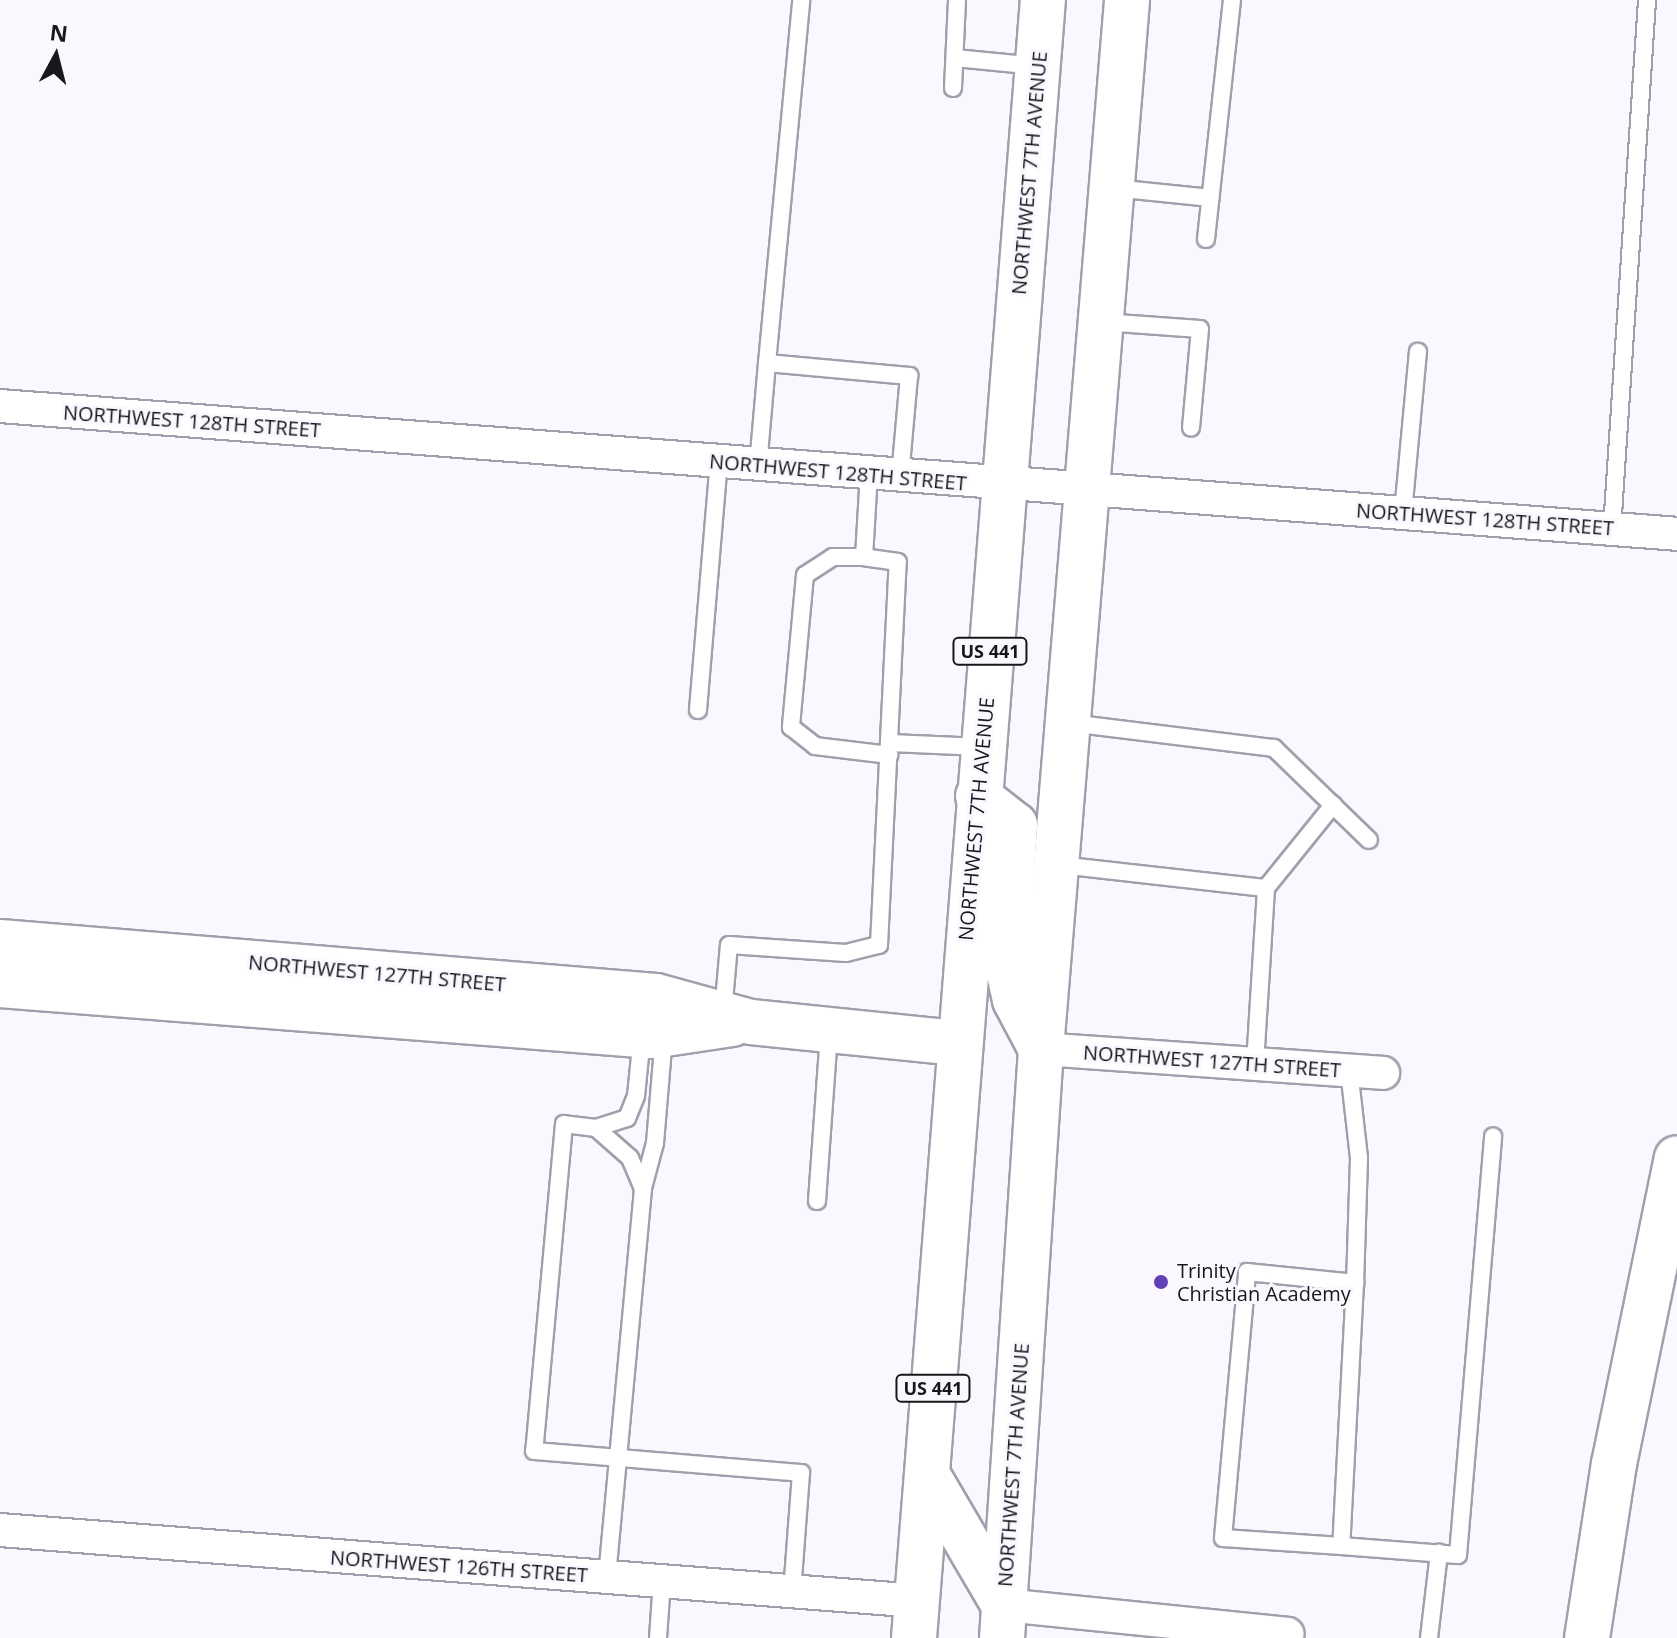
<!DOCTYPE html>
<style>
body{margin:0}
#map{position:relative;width:1677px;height:1638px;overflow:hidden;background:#faf8fe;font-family:"Open Sans",sans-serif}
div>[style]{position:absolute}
.roads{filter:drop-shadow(2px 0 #a29eac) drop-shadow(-2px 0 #a29eac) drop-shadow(0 2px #a29eac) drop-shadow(0 -2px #a29eac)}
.lane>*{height:16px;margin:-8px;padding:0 8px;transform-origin:8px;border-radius:8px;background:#fff}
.street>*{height:32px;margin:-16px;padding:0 16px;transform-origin:16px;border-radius:16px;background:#fff}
.secondary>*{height:44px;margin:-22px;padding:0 22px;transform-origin:22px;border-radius:22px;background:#fff}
.primary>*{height:44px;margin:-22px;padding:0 22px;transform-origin:22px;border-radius:22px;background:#fff}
.highway>*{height:44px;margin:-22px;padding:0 22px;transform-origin:22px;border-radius:22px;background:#fff}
.dots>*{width:22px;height:22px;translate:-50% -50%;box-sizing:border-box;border:4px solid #faf8fe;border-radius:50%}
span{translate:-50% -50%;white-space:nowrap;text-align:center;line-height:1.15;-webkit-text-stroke:6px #faf8fe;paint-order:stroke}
.shield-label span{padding:2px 6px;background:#faf8fe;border:2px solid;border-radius:6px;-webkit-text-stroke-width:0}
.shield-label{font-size:18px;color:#18171c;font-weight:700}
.street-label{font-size:20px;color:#18171c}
.poi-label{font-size:20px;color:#18171c}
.left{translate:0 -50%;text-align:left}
.north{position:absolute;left:16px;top:16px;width:80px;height:80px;-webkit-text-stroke:6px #faf8fe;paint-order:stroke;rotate:7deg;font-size:22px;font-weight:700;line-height:32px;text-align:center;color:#18171c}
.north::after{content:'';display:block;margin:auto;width:28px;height:36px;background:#18171c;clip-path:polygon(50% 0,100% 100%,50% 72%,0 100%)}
</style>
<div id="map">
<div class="roads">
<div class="lane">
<i style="left:955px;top:58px;width:82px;rotate:5.6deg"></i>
<i style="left:953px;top:88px;width:88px;rotate:-87.4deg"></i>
<i style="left:1114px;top:188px;width:97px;rotate:5.9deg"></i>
<i style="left:1206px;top:239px;width:240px;rotate:-83.8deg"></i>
<i style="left:1103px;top:322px;width:97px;rotate:4.1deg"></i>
<i style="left:1200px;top:329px;width:99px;rotate:95.2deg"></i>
<i style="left:767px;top:363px;width:365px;rotate:-84.6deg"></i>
<i style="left:758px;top:466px;width:103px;rotate:-85deg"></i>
<i style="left:767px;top:363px;width:143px;rotate:5.2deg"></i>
<i style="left:909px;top:376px;width:100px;rotate:95.1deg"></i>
<i style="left:1403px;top:513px;width:162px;rotate:-84.7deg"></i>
<i style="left:1612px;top:529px;width:530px;rotate:-86.21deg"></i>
<i style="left:864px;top:557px;width:31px;rotate:180deg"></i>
<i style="left:833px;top:557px;width:33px;rotate:147deg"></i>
<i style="left:805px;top:575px;width:153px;rotate:95.3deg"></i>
<i style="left:791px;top:727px;width:31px;rotate:38deg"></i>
<i style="left:815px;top:746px;width:75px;rotate:6.9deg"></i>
<i style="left:698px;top:710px;width:249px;rotate:-85.2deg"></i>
<i style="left:1070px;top:723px;width:206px;rotate:7deg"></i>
<i style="left:1274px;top:748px;width:132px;rotate:44.1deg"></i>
<i style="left:890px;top:743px;width:92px;rotate:2.5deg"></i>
<i style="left:1060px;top:865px;width:207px;rotate:6.4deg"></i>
<i style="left:1266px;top:888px;width:107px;rotate:-51.1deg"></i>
<i style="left:723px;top:1013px;width:68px;rotate:-85deg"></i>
<i style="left:729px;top:945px;width:117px;rotate:3.9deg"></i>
<i style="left:846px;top:953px;width:34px;rotate:-14deg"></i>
<i style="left:879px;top:945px;width:383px;rotate:-87.2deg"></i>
<i style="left:898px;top:562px;width:34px;rotate:-172deg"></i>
<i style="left:864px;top:557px;width:83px;rotate:-86.6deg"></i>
<i style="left:642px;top:1036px;width:60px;rotate:95.7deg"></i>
<i style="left:636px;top:1096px;width:24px;rotate:112deg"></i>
<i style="left:627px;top:1118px;width:33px;rotate:162deg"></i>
<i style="left:596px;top:1128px;width:45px;rotate:41.4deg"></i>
<i style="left:630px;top:1158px;width:33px;rotate:67deg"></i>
<i style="left:1255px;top:1064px;width:176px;rotate:-86.4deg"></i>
<i style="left:1349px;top:1070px;width:89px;rotate:83.5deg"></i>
<i style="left:1359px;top:1158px;width:125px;rotate:91.8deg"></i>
<i style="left:1355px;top:1283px;width:263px;rotate:93deg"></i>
<i style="left:1341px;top:1546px;width:118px;rotate:-176.1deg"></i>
<i style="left:1223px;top:1538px;width:267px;rotate:-84.8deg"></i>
<i style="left:1247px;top:1272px;width:109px;rotate:5.8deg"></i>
<i style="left:596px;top:1128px;width:32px;rotate:-173deg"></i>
<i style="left:564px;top:1124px;width:328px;rotate:95.2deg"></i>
<i style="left:534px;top:1451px;width:268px;rotate:4.7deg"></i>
<i style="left:801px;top:1473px;width:119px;rotate:94.3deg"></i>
<i style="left:817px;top:1201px;width:169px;rotate:-85.9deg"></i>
<i style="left:1341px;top:1546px;width:117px;rotate:4.4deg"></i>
<i style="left:1458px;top:1555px;width:420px;rotate:-85.2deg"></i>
<i style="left:607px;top:1577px;width:391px;rotate:-84.7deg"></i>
<i style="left:643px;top:1188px;width:47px;rotate:-75.1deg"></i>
<i style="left:655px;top:1143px;width:107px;rotate:-85.2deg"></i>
<i style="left:658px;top:1638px;width:57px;rotate:-86deg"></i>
<i style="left:1429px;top:1638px;width:86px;rotate:-83.3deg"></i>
</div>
<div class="street">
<i style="left:0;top:406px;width:1682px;rotate:4.36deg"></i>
<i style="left:1041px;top:1049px;width:343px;rotate:4deg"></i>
<i style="left:0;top:1530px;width:921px;rotate:4.42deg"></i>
<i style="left:1004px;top:1605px;width:285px;rotate:5.8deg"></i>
</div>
<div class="secondary">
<i style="left:0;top:942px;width:658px;rotate:4.71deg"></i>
<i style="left:656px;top:996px;width:98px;rotate:15.3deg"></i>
<i style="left:751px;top:1022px;width:208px;rotate:5.8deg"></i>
<i style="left:0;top:985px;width:654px;rotate:4.47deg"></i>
<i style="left:652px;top:1036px;width:81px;rotate:-8.5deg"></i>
</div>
<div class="primary">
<i style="left:978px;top:796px;width:47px;rotate:38.1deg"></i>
<i style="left:1015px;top:825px;width:135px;rotate:93.8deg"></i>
<i style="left:1006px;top:960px;width:41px;rotate:77.3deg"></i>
<i style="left:1015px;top:1000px;width:55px;rotate:62deg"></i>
<i style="left:927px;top:1474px;width:152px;rotate:59.6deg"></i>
<i style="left:914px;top:1638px;width:1643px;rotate:-85.5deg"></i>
<i style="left:1002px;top:1638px;width:590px;rotate:-86.21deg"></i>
<i style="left:1041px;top:1049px;width:1053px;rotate:-85.31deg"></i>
</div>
<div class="highway">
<i style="left:1587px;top:1638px;width:176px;rotate:-81.2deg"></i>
<i style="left:1614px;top:1464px;width:312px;rotate:-78.4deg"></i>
</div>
</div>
<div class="dots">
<i style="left:1161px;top:1282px;background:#6140b8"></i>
</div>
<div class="shield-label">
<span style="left:990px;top:651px">US 441</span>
<span style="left:933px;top:1388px">US 441</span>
</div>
<div class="street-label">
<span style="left:1029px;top:173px;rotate:-85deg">NORTHWEST 7TH AVENUE</span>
<span style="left:192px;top:421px;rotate:4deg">NORTHWEST 128TH STREET</span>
<span style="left:838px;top:472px;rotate:5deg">NORTHWEST 128TH STREET</span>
<span style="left:1485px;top:519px;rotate:4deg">NORTHWEST 128TH STREET</span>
<span style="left:976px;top:819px;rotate:-85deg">NORTHWEST 7TH AVENUE</span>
<span style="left:377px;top:973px;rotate:5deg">NORTHWEST 127TH STREET</span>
<span style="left:1212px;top:1061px;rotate:4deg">NORTHWEST 127TH STREET</span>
<span style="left:1013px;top:1465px;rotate:-86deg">NORTHWEST 7TH AVENUE</span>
<span style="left:459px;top:1566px;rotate:4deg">NORTHWEST 126TH STREET</span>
</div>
<div class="poi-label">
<span class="left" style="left:1177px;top:1282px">Trinity<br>Christian Academy</span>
</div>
<div class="north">N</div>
</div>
